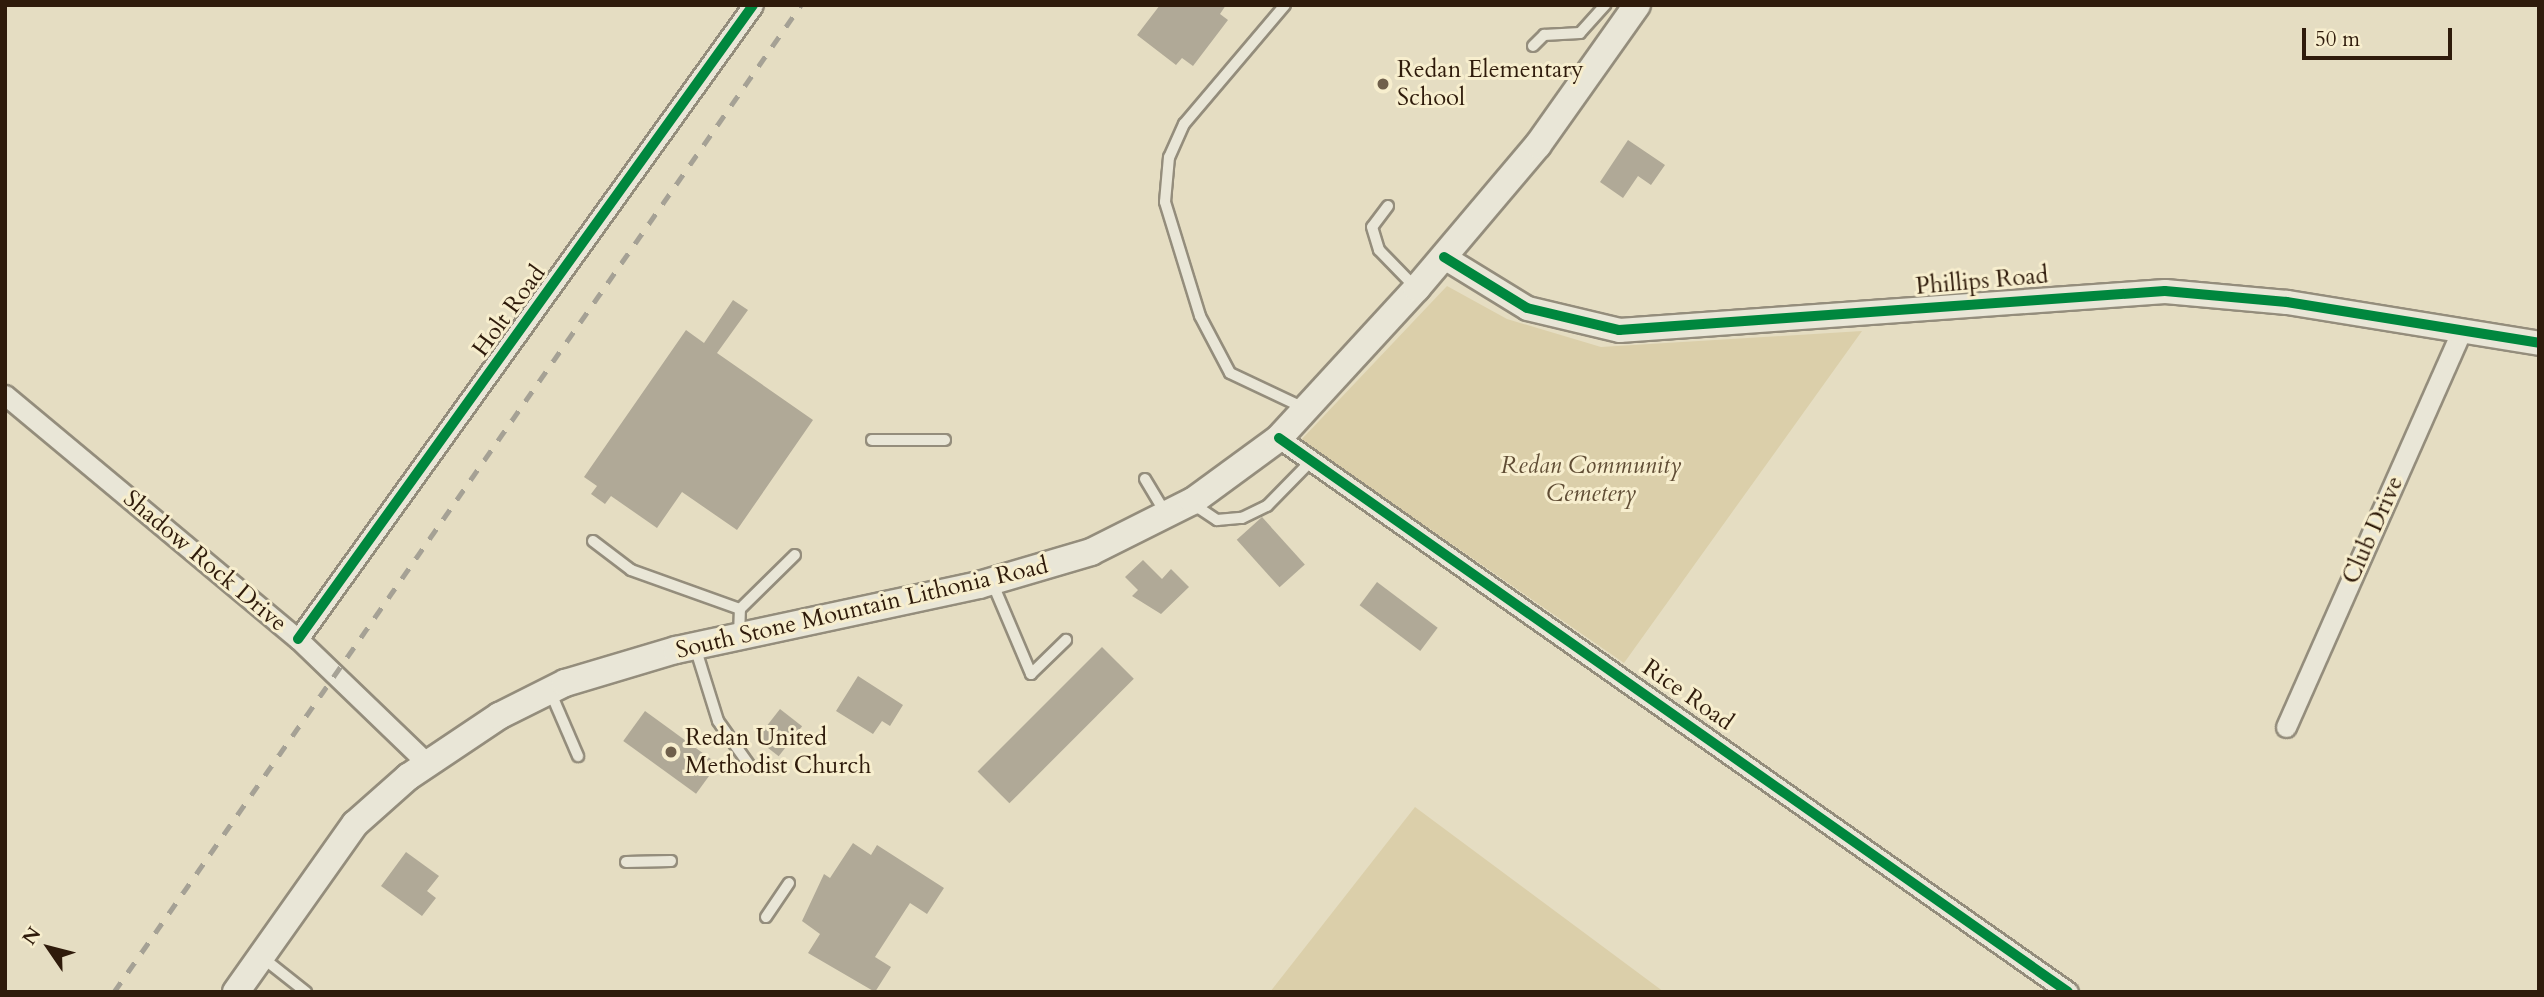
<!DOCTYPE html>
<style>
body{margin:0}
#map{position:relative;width:2544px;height:997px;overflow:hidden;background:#e5ddc2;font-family:Cardo,serif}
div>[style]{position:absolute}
.green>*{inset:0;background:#dbcfaa}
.building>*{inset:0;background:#b0a997;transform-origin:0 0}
.roads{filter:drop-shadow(2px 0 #948d7c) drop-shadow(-2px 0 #948d7c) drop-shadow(0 2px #948d7c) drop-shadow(0 -2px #948d7c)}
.service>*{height:10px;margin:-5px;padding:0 5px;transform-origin:5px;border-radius:5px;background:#e9e6d7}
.minor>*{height:19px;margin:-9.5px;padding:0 9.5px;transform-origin:9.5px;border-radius:9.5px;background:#e9e6d7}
.tertiary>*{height:23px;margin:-11.5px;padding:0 11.5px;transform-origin:11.5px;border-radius:11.5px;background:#e9e6d7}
.secondary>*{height:26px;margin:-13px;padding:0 13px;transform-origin:13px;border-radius:13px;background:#e9e6d7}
.rail>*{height:5px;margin-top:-2.5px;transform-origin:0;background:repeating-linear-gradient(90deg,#a5a195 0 12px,transparent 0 24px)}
.cycleway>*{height:10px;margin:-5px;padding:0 5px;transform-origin:5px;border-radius:5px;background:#00873e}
.dots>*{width:19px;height:19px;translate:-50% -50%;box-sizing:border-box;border:4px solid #f7eece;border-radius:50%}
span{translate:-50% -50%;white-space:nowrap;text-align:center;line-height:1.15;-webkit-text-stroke:6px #f7eece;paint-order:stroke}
.poi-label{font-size:24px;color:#2f1b0b}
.left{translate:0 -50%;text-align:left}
.street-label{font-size:24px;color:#2f1b0b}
.park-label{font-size:24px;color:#604d35;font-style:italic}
.frame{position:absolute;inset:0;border:7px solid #2f1b0b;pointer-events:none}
.north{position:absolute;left:14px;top:913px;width:70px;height:70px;-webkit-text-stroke:5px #f7eece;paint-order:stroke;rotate:305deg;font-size:19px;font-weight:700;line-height:28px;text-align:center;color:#2f1b0b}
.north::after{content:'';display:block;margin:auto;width:24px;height:32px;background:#2f1b0b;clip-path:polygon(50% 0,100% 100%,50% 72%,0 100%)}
.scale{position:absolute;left:2302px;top:28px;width:150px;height:32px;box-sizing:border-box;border:4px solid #2f1b0b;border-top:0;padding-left:9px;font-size:21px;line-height:24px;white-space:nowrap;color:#2f1b0b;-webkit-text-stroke:5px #f7eece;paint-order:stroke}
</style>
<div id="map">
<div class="green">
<i style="clip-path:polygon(1447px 286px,1507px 319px,1601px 347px,1862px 331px,1624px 663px,1301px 440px)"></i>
<i style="clip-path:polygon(1415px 807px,1664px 992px,1270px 992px)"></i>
</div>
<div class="building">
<i style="clip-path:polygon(1160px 5px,1226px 5px,1220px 14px,1228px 20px,1193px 66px,1182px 58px,1176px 65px,1137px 35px)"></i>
<i style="clip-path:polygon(1628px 140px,1665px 165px,1651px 185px,1638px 176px,1623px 198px,1600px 182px)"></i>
<i style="clip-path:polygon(733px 300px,748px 310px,717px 353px,813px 420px,737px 530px,682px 492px,657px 528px,611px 496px,605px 504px,591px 494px,597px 486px,584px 477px,686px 330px,704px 343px)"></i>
<i style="left:1262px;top:517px;width:64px;height:34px;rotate:48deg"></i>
<i style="clip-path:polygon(1143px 560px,1162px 579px,1171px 569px,1189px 587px,1161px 614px,1132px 596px,1138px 590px,1125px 577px)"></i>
<i style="left:1377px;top:582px;width:76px;height:29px;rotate:37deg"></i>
<i style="left:1102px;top:647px;width:45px;height:176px;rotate:45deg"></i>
<i style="clip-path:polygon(858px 676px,903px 705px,890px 726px,882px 721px,873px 734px,836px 711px)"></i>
<i style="left:780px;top:709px;width:28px;height:38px;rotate:38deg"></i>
<i style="left:645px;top:711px;width:90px;height:37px;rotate:36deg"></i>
<i style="clip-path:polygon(853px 843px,871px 855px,877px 845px,944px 888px,927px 914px,910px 903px,875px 957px,891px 967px,875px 992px,808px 953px,820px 934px,802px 921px,824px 874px,830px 878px)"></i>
<i style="clip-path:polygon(406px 852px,439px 876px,427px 891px,436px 898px,422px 916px,381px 886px)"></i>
</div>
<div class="roads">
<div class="service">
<i style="left:1285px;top:5px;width:156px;rotate:130.3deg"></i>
<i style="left:1184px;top:124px;width:36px;rotate:114deg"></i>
<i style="left:1169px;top:157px;width:45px;rotate:95.1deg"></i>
<i style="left:1165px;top:202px;width:119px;rotate:72.9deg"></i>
<i style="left:1200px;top:316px;width:64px;rotate:62.2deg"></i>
<i style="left:1230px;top:373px;width:82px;rotate:25.3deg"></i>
<i style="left:1533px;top:46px;width:16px;rotate:-45deg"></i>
<i style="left:1544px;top:35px;width:36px;rotate:-3deg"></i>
<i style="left:1580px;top:33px;width:38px;rotate:-48deg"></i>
<i style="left:1388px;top:206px;width:26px;rotate:127deg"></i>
<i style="left:1372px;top:227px;width:24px;rotate:73deg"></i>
<i style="left:1379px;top:250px;width:53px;rotate:45.8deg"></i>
<i style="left:872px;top:440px;width:73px"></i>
<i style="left:1145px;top:479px;width:41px;rotate:59deg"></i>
<i style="left:1193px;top:504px;width:29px;rotate:34deg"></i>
<i style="left:1217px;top:520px;width:25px;rotate:-5deg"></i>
<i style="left:1242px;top:518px;width:28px;rotate:-26deg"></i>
<i style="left:1267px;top:506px;width:64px;rotate:-45.6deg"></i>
<i style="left:593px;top:541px;width:48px;rotate:37.3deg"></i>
<i style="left:631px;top:570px;width:116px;rotate:19.7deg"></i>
<i style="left:992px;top:582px;width:100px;rotate:67deg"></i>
<i style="left:1031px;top:674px;width:49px;rotate:-44.2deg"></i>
<i style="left:739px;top:636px;width:27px;rotate:-88deg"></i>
<i style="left:740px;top:609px;width:77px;rotate:-44.5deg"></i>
<i style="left:695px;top:647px;width:77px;rotate:72.7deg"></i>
<i style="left:718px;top:721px;width:55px;rotate:54.6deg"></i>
<i style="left:550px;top:691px;width:71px;rotate:66.7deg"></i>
<i style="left:626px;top:862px;width:45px;rotate:-1.3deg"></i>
<i style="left:766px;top:917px;width:41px;rotate:-55.9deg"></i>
<i style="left:263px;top:958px;width:55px;rotate:38.3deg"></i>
</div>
<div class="minor">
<i style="left:5px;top:395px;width:381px;rotate:39.8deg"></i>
<i style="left:298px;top:639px;width:180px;rotate:43.9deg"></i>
<i style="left:1279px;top:438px;width:964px;rotate:35.07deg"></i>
<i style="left:298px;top:639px;width:780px;rotate:-54.33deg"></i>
<i style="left:2286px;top:727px;width:430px;rotate:-66.1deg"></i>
</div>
<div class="tertiary">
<i style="left:1444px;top:257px;width:97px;rotate:31.6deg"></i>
<i style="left:1527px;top:308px;width:95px;rotate:13.4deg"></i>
<i style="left:1619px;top:330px;width:547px;rotate:-4.09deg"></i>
<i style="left:2165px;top:291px;width:122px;rotate:5.2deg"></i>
<i style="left:2287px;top:302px;width:255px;rotate:9.2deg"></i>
</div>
<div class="secondary">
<i style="left:236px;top:992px;width:206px;rotate:-54.7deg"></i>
<i style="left:355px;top:824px;width:71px;rotate:-41.6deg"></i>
<i style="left:408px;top:777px;width:110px;rotate:-33.8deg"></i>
<i style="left:499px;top:716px;width:74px;rotate:-26.6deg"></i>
<i style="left:565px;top:683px;width:116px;rotate:-16.6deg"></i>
<i style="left:676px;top:650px;width:310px;rotate:-12.1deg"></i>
<i style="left:979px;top:585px;width:117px;rotate:-16.4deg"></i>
<i style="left:1091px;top:552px;width:114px;rotate:-26.6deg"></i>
<i style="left:1193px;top:501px;width:107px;rotate:-36.2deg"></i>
<i style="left:1279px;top:438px;width:204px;rotate:-47.4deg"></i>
<i style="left:1417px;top:288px;width:187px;rotate:-49.8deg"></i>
<i style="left:1538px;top:145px;width:171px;rotate:-54.7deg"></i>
</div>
</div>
<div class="rail">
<i style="left:114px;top:992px;width:1203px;rotate:-55.16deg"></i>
</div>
<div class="cycleway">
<i style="left:1444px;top:257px;width:97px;rotate:31.6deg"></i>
<i style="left:1527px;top:308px;width:95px;rotate:13.4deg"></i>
<i style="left:1619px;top:330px;width:547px;rotate:-4.09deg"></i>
<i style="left:2165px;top:291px;width:122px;rotate:5.2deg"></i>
<i style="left:2287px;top:302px;width:255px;rotate:9.2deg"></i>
<i style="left:1279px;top:438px;width:964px;rotate:35.07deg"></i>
<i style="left:298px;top:639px;width:780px;rotate:-54.33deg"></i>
</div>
<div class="dots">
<i style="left:1383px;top:84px;background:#6f5f4b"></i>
<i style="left:671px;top:752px;background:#6f5f4b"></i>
</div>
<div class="poi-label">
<span class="left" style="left:1397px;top:84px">Redan Elementary<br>School</span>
<span class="left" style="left:685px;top:752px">Redan United<br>Methodist Church</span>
</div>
<div class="street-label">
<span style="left:1982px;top:281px;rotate:-5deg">Phillips Road</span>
<span style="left:509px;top:311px;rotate:-54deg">Holt Road</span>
<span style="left:2373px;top:530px;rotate:-66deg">Club Drive</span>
<span style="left:205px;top:561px;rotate:40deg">Shadow Rock Drive</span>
<span style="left:862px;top:608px;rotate:-13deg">South Stone Mountain Lithonia Road</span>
<span style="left:1688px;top:695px;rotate:35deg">Rice Road</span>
</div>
<div class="park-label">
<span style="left:1591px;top:480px">Redan Community<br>Cemetery</span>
</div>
<div class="frame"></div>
<div class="north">N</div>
<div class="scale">50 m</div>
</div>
